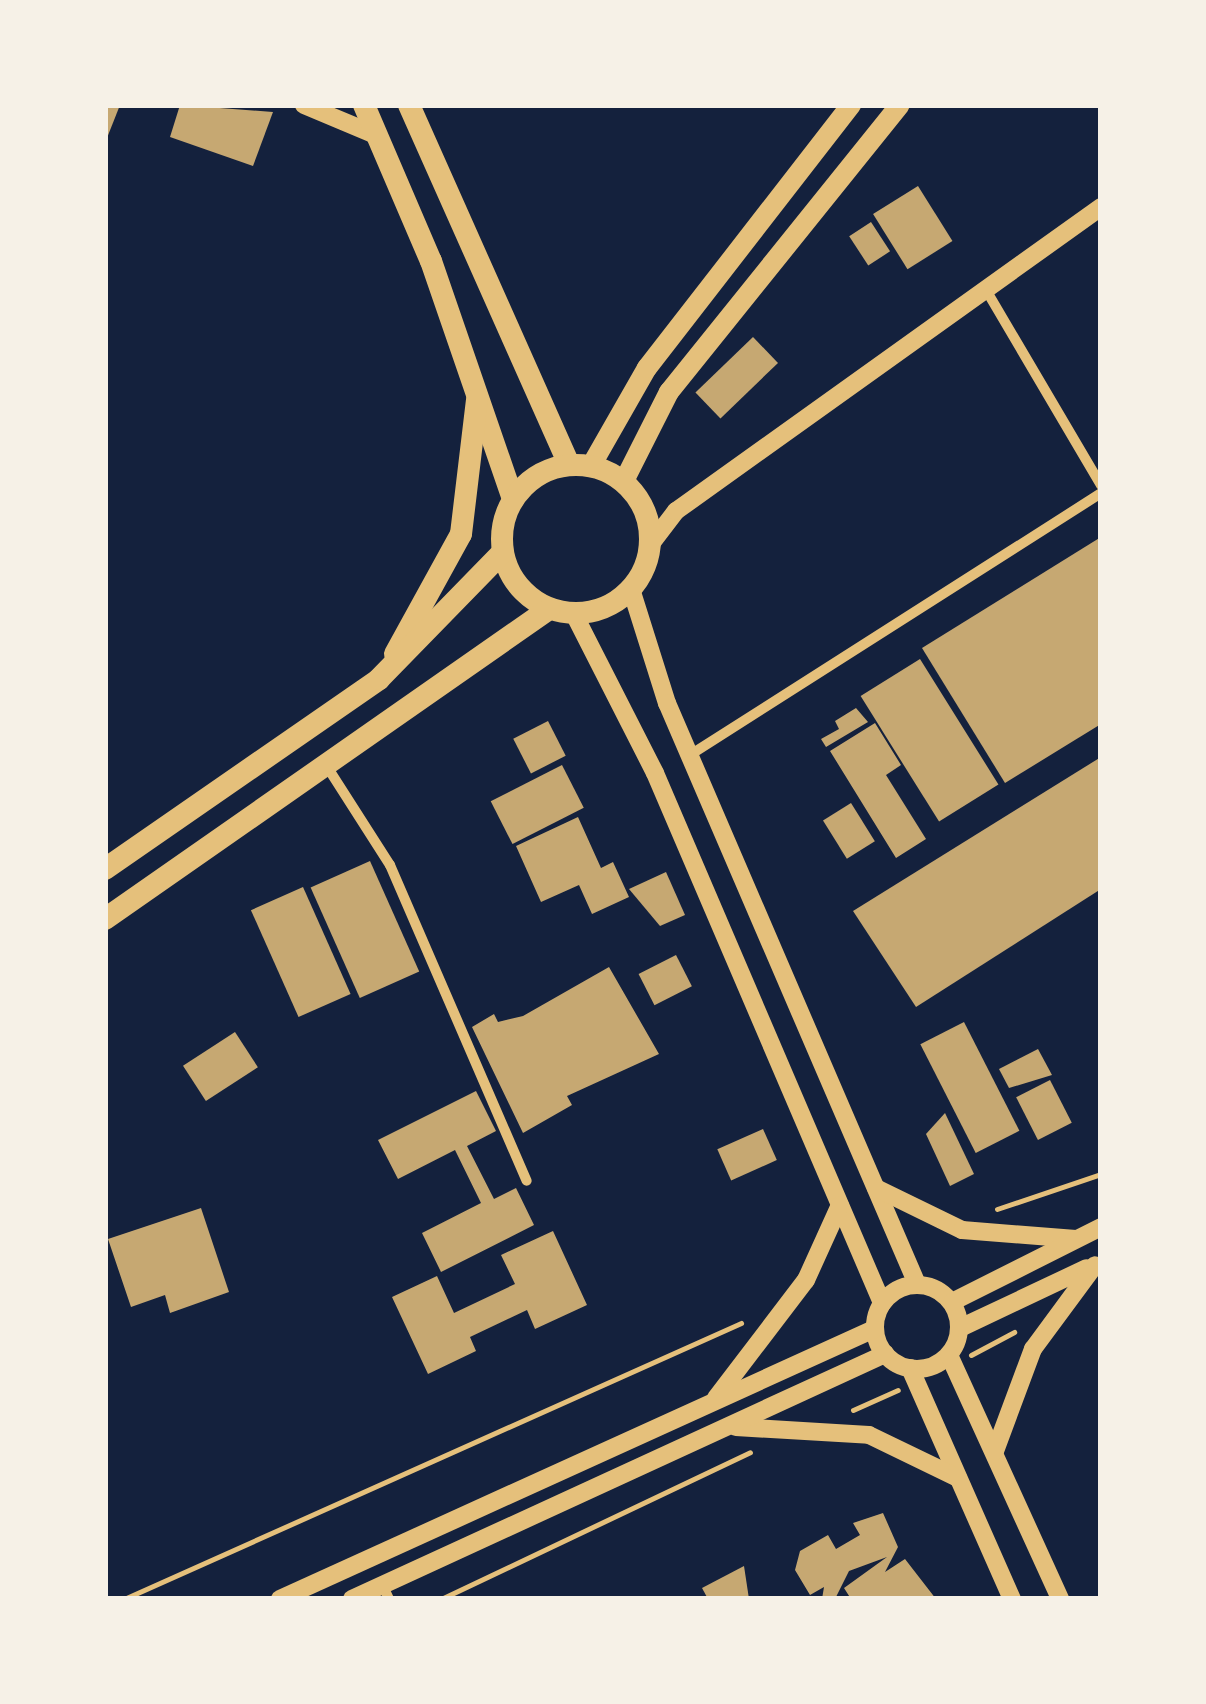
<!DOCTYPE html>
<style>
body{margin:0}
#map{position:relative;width:1206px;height:1704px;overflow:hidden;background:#14213d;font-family:Lato,sans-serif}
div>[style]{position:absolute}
.building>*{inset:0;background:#c6a872;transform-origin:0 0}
.path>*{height:5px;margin:-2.5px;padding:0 2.5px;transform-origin:2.5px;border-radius:2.5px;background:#e5c07b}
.minor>*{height:10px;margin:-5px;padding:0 5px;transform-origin:5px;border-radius:5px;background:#e5c07b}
.tertiary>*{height:18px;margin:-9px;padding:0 9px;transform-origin:9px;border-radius:9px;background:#e5c07b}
.tertiary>.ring{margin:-9px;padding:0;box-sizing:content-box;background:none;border:18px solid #e5c07b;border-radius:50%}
.secondary>*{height:20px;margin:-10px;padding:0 10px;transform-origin:10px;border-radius:10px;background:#e5c07b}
.primary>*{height:22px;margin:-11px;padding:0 11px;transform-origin:11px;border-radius:11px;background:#e5c07b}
.primary>.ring{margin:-11px;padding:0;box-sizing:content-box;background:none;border:22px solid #e5c07b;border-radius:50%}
span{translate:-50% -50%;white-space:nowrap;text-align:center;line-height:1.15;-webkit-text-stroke:8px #f6f1e7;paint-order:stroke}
.frame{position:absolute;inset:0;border:108px solid #f6f1e7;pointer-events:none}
</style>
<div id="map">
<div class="building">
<i style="clip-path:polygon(105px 105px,120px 105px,105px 143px)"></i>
<i style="clip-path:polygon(180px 105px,273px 112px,253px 166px,170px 137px)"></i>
<i style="left:918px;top:186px;width:65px;height:53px;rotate:58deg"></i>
<i style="left:871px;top:222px;width:35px;height:26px;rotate:57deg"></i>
<i style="left:753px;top:337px;width:36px;height:80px;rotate:46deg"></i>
<i style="clip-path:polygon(1101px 537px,1101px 724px,1005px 783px,922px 648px)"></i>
<i style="left:920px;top:659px;width:148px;height:70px;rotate:58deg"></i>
<i style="clip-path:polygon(856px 708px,868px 722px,826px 747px,821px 739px,839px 729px,835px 721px)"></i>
<i style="left:548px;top:721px;width:39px;height:39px;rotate:63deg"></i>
<i style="clip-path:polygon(875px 723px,901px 765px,886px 775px,926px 839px,896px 858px,830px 751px)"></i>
<i style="clip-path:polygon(1101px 757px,1101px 889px,916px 1007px,853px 911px)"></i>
<i style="left:562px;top:765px;width:48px;height:80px;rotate:63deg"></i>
<i style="left:851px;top:803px;width:45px;height:33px;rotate:58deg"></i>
<i style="clip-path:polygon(578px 817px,601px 868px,613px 862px,629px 897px,592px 914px,579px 885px,541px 902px,516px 846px)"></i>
<i style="left:370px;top:861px;width:121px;height:65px;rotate:66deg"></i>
<i style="clip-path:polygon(666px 872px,685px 915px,660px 926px,629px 889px)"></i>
<i style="left:303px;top:887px;width:117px;height:57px;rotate:66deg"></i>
<i style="left:676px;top:955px;width:35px;height:42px;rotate:63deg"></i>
<i style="clip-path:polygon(609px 967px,659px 1054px,567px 1096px,572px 1105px,523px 1133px,472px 1027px,494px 1014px,498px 1022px,523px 1016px)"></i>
<i style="left:964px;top:1022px;width:122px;height:49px;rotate:63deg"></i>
<i style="left:235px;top:1032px;width:42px;height:62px;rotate:57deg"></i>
<i style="clip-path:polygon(1038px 1049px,1052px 1075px,1009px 1088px,999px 1069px)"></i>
<i style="left:1050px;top:1080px;width:48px;height:38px;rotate:63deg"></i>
<i style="clip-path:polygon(476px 1091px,496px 1131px,467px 1146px,494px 1199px,516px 1188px,534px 1225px,441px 1272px,422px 1233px,481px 1203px,455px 1150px,398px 1179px,378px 1140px)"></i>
<i style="clip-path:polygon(945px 1113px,974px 1174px,950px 1186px,926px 1134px)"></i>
<i style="left:763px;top:1129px;width:34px;height:50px;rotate:66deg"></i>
<i style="clip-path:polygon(201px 1208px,229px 1292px,170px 1313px,165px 1295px,131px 1307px,108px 1239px)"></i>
<i style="clip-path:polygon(553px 1231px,587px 1305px,535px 1329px,527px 1310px,470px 1337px,476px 1351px,428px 1374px,392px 1297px,437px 1276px,454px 1313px,515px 1284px,501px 1255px)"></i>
<i style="clip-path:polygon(883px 1513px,898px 1547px,885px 1572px,905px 1559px,936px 1599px,851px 1599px,844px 1588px,887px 1557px,849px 1571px,835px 1599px,822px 1599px,824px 1587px,810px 1595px,795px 1570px,800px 1551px,828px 1535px,836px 1549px,860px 1535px,853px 1523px)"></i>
<i style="clip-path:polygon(744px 1566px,749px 1599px,708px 1599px,702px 1588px)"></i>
</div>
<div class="path">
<i style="left:997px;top:1209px;width:110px;rotate:-18.6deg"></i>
<i style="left:971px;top:1355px;width:49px;rotate:-28.1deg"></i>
<i style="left:853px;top:1410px;width:49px;rotate:-24deg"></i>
<i style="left:124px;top:1599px;width:676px;rotate:-24.1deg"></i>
<i style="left:441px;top:1599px;width:342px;rotate:-25.4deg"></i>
</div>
<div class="minor">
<i style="left:989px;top:295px;width:221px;rotate:59.5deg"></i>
<i style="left:690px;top:755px;width:487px;rotate:-32.5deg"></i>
<i style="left:326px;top:765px;width:119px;rotate:57.4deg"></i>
<i style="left:390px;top:865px;width:344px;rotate:66.6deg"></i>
<i style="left:382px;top:1584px;width:17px;rotate:65deg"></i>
</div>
<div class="tertiary">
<i style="left:304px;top:105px;width:80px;rotate:22.7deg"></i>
<i style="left:650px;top:545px;width:43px;rotate:-52.6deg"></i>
<i style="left:676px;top:511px;width:523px;rotate:-35.58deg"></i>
<i style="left:631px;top:589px;width:120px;rotate:72.5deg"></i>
<i style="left:667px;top:703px;width:633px;rotate:66.72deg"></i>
<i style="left:574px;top:614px;width:178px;rotate:63deg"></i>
<i style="left:655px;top:773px;width:577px;rotate:66.81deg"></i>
<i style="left:876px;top:1188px;width:96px;rotate:26deg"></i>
<i style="left:962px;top:1230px;width:114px;rotate:4.5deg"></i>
<i class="ring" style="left:875px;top:1285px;width:66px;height:66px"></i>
<i style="left:952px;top:1302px;width:167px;rotate:-26.7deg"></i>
<i style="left:960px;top:1328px;width:140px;rotate:-25.3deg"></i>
<i style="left:949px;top:1355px;width:268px;rotate:65.5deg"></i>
<i style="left:910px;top:1368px;width:253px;rotate:66.2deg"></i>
<i style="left:716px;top:1398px;width:148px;rotate:-52.7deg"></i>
<i style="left:806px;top:1280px;width:82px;rotate:-65.6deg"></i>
<i style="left:736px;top:1427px;width:133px;rotate:3.4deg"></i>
<i style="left:869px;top:1435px;width:99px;rotate:25.8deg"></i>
<i style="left:995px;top:1451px;width:109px;rotate:-69.6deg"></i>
<i style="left:1033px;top:1349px;width:104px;rotate:-53.6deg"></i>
<i style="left:280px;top:1599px;width:652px;rotate:-24.44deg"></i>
<i style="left:352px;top:1599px;width:587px;rotate:-24.69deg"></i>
</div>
<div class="secondary">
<i style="left:591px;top:466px;width:113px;rotate:-60.3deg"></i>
<i style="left:647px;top:368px;width:333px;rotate:-52.2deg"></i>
<i style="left:624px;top:481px;width:100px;rotate:-63.2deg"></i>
<i style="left:669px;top:392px;width:368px;rotate:-51.2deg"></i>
</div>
<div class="primary">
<i style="left:364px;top:105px;width:170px;rotate:66.8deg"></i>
<i style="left:431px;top:261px;width:252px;rotate:71deg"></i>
<i style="left:409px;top:105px;width:394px;rotate:66deg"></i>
<i class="ring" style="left:502px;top:465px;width:126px;height:126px"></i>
<i style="left:395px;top:654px;width:137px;rotate:-61.2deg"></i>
<i style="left:461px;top:534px;width:135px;rotate:-83.2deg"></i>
<i style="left:105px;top:869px;width:333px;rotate:-34.7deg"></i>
<i style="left:379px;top:679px;width:176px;rotate:-45.7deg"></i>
<i style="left:105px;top:919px;width:542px;rotate:-34.92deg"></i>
</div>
<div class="frame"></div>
</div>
